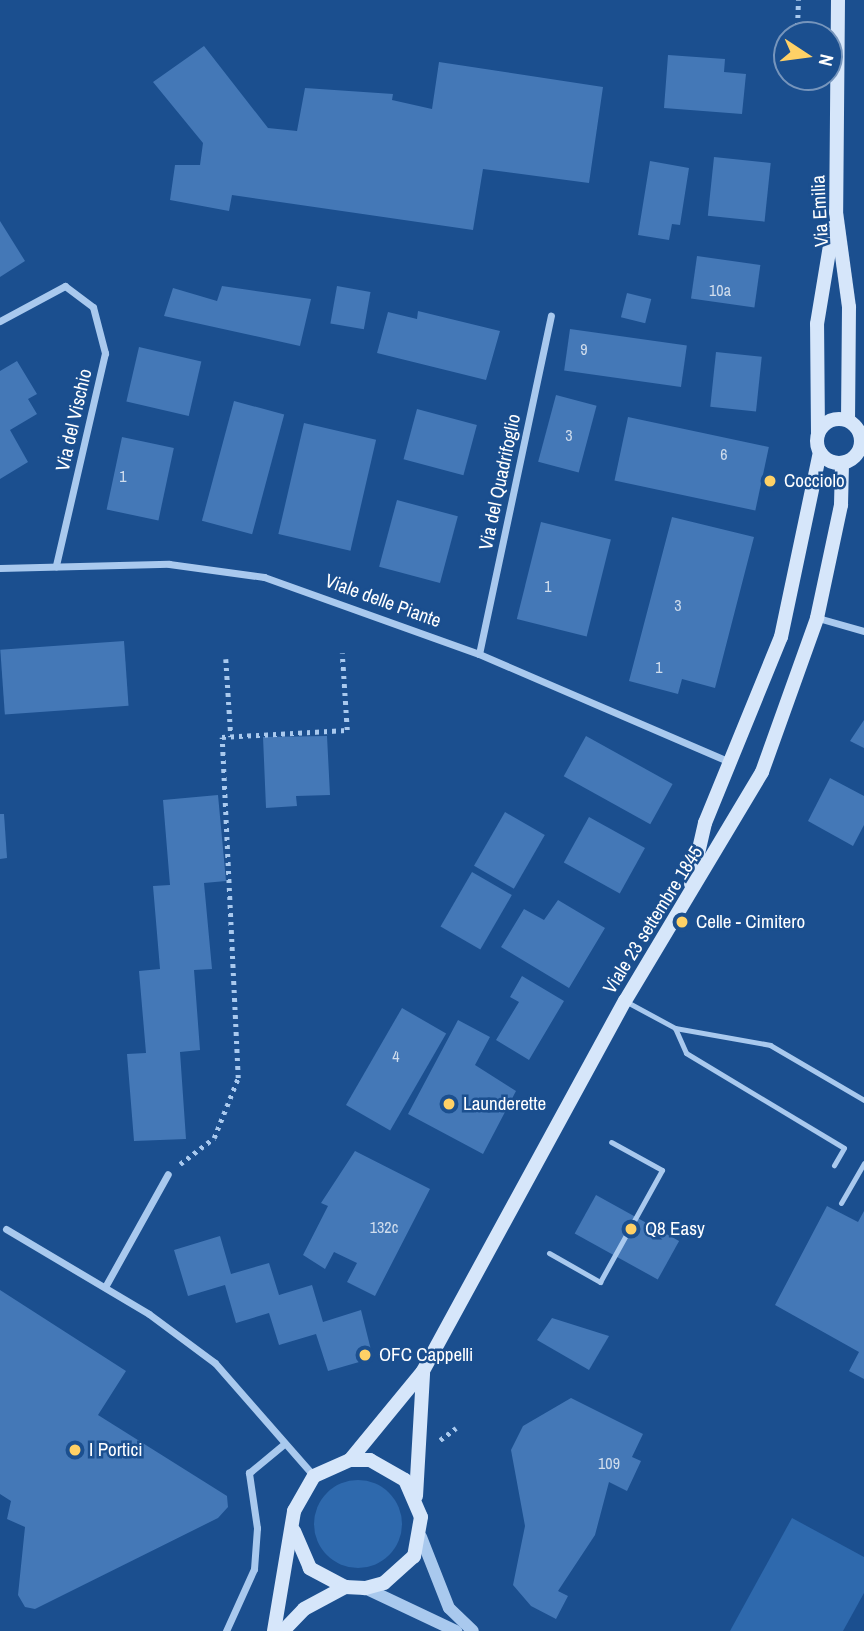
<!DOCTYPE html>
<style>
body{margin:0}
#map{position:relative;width:864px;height:1631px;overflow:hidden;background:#1b4f8f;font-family:"Archivo Narrow",sans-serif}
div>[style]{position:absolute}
.green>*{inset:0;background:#2e69ad}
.round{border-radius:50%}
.building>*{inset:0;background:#4478b7;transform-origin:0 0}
.path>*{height:4.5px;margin-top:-2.25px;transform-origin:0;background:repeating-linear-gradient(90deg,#a9c9ee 0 3.5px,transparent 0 8.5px)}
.service>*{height:5px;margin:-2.5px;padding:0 2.5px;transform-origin:2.5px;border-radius:2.5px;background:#a9c9ee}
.minor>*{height:7px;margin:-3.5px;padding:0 3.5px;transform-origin:3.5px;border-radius:3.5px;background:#a9c9ee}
.tertiary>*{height:12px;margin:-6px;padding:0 6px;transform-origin:6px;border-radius:6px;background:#a9c9ee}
.secondary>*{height:14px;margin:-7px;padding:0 7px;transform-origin:7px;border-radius:7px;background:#d6e6fa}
.secondary>.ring{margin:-7px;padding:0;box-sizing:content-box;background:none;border:14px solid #d6e6fa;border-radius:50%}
.dots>*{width:19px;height:19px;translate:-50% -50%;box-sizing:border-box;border:4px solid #1b4f8f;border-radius:50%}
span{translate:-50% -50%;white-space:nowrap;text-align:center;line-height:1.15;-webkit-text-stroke:5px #1b4f8f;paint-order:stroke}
.number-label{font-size:16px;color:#d0dded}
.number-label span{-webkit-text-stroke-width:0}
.street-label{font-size:19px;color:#fff}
.poi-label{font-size:19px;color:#fff}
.left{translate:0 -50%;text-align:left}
.north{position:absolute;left:773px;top:21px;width:70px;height:70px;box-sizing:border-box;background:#1b4f8f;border:2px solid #7695bc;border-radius:50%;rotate:103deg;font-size:19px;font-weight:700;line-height:28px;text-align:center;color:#fff}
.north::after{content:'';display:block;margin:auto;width:24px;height:32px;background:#ffd166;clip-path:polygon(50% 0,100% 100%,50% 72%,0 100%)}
</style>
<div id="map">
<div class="green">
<i class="round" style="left:314px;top:1480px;width:88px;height:88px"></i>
<i style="clip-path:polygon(792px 1518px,864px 1557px,864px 1593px,843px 1631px,730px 1631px)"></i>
</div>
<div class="building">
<i style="clip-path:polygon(204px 46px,268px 128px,297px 131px,305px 88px,393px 94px,392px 100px,432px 109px,439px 62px,603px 87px,589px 183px,483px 169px,473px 230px,232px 195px,229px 211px,170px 200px,175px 165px,200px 165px,203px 143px,153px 82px)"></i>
<i style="clip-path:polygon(668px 55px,725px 59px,724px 72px,746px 74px,742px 114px,664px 108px)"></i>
<i style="left:714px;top:157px;width:57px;height:59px;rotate:6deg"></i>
<i style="clip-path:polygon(650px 161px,689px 168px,680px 225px,672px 224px,669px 240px,638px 235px)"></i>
<i style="clip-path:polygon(0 221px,25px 261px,0 277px)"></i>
<i style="left:697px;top:256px;width:64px;height:43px;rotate:8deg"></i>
<i style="clip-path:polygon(222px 286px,311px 299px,300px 346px,164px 316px,173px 288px,217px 301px)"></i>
<i style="left:337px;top:286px;width:34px;height:38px;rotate:10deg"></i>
<i style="left:627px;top:293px;width:25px;height:25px;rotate:14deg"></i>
<i style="clip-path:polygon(418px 311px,500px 331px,486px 380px,377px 353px,388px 312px,417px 319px)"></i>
<i style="left:570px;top:329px;width:118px;height:42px;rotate:8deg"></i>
<i style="left:139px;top:347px;width:64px;height:56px;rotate:13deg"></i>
<i style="left:716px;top:352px;width:46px;height:55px;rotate:6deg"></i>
<i style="clip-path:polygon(17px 361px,37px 394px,28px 399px,37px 414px,10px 430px,28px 462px,0 479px,0 371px)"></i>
<i style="left:556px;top:395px;width:42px;height:69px;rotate:15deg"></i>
<i style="left:234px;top:401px;width:52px;height:124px;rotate:15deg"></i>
<i style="left:417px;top:409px;width:62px;height:52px;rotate:15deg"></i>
<i style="left:628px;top:417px;width:144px;height:65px;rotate:12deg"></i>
<i style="left:304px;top:423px;width:74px;height:114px;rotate:13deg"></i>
<i style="left:122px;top:437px;width:53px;height:74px;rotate:12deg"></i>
<i style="left:397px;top:500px;width:63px;height:69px;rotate:15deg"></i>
<i style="clip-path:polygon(672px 517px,754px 537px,715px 688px,682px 679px,678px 694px,629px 681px)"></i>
<i style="left:541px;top:522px;width:72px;height:100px;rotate:14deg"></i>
<i style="left:124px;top:641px;width:65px;height:124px;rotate:86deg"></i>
<i style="clip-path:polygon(864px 720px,864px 748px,850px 741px)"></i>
<i style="clip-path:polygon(327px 736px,330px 795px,296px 796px,297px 806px,266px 808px,263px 737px)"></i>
<i style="left:586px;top:736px;width:99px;height:46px;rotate:29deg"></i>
<i style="clip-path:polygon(830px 778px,864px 796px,864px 825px,853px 846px,808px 821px)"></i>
<i style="clip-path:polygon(218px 795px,226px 881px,204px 883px,212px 969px,194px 970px,200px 1050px,180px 1052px,186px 1139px,134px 1141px,127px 1054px,146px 1053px,139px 971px,160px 969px,153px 886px,170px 885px,163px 800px)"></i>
<i style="left:505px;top:812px;width:46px;height:62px;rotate:30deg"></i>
<i style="clip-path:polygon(0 814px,4px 814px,7px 858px,0 859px)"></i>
<i style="left:589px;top:817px;width:64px;height:52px;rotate:29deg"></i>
<i style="left:472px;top:872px;width:46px;height:63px;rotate:30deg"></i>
<i style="clip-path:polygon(558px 900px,605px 928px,569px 988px,501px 947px,524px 909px,544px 920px)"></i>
<i style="clip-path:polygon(522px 976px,564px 1001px,529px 1060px,496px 1040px,519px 1002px,510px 997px)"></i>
<i style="left:402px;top:1008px;width:51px;height:112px;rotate:30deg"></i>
<i style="clip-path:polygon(458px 1020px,490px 1037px,475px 1065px,516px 1091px,483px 1154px,408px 1114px)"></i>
<i style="clip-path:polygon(355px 1151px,430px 1189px,375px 1296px,347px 1282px,357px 1263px,334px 1252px,325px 1269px,303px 1255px,328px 1206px,321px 1203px)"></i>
<i style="left:596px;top:1195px;width:95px;height:44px;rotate:29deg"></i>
<i style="clip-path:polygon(827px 1206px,858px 1222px,864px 1211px,864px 1379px,849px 1371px,859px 1352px,775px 1305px)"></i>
<i style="clip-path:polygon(220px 1236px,231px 1274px,269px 1263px,279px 1295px,312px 1285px,323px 1322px,361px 1310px,373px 1358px,328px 1371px,316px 1334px,279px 1345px,269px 1313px,236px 1323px,225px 1285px,188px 1296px,174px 1250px)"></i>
<i style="clip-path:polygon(0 1290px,126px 1371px,98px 1415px,227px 1496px,228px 1507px,218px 1518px,35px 1609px,25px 1607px,18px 1595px,25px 1527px,7px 1519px,11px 1501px,0 1494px)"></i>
<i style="clip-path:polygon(552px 1318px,609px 1336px,589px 1370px,537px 1340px)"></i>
<i style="clip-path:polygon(571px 1398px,643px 1434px,632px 1457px,641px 1461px,627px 1491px,609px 1482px,595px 1535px,558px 1591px,568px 1596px,556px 1619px,531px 1606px,513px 1585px,525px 1526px,511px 1450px,523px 1426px)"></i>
</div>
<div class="path">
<i style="left:797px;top:35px;width:35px;rotate:-88deg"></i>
<i style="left:226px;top:659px;width:78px;rotate:86.3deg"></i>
<i style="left:180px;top:1164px;width:43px;rotate:-37.4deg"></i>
<i style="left:214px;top:1138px;width:65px;rotate:-68.2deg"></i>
<i style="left:238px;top:1078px;width:341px;rotate:-92.7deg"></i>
<i style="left:222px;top:737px;width:125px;rotate:-3.2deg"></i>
<i style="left:347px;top:730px;width:77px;rotate:-93.7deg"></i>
<i style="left:440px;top:1440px;width:20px;rotate:-37deg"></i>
</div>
<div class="service">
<i style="left:627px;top:1002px;width:55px;rotate:28.4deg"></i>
<i style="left:675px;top:1028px;width:97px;rotate:10.1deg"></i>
<i style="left:770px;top:1045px;width:109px;rotate:30.3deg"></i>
<i style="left:675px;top:1028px;width:27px;rotate:66deg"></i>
<i style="left:686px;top:1053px;width:184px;rotate:31deg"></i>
<i style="left:844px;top:1148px;width:20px;rotate:120deg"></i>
<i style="left:841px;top:1203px;width:46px;rotate:-60.1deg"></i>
<i style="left:549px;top:1253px;width:59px;rotate:29.6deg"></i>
<i style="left:600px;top:1282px;width:128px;rotate:-61deg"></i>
<i style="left:662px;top:1170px;width:58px;rotate:-151.2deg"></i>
</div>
<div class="minor">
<i style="left:0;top:321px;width:74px;rotate:-28.3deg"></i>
<i style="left:65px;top:286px;width:35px;rotate:37deg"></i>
<i style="left:93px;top:307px;width:48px;rotate:75.4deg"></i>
<i style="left:105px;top:353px;width:219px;rotate:103deg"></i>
<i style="left:861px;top:443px;width:3px;rotate:18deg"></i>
<i style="left:0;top:568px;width:169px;rotate:-1.4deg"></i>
<i style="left:169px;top:564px;width:96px;rotate:7.8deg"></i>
<i style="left:264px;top:577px;width:228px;rotate:19.7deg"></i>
<i style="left:479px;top:654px;width:275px;rotate:23.3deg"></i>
<i style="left:818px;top:618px;width:48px;rotate:15.8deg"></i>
<i style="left:479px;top:654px;width:346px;rotate:-78deg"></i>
<i style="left:6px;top:1229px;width:166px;rotate:30.7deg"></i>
<i style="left:149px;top:1314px;width:82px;rotate:36.6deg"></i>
<i style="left:215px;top:1363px;width:150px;rotate:48.8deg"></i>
<i style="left:105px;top:1287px;width:129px;rotate:-60.9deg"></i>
<i style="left:226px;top:1631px;width:68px;rotate:-65.7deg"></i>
<i style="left:254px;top:1569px;width:41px;rotate:-85.8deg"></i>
<i style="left:257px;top:1528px;width:56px;rotate:-98.3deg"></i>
<i style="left:249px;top:1473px;width:45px;rotate:-39.6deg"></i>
</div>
<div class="tertiary">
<i style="left:421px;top:1537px;width:76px;rotate:68.5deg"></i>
<i style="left:449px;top:1608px;width:33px;rotate:44deg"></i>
<i style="left:365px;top:1588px;width:101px;rotate:25.3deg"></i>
</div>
<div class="secondary">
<i style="left:838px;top:0;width:212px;rotate:90.5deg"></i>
<i style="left:836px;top:212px;width:96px;rotate:82.2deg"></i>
<i style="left:849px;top:307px;width:113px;rotate:90.5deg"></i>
<i class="ring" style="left:817px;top:419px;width:30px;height:30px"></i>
<i style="left:818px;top:433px;width:109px;rotate:-90.5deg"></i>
<i style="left:817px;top:324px;width:98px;rotate:-80.6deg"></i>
<i style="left:691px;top:884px;width:63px;rotate:-77.1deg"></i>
<i style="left:705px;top:823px;width:201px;rotate:-67.8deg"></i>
<i style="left:781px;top:637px;width:189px;rotate:-78.1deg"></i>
<i style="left:350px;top:1460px;width:115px;rotate:-50.6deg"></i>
<i style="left:423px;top:1371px;width:422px;rotate:-61.4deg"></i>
<i style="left:625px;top:1001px;width:267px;rotate:-59.1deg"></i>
<i style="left:762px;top:772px;width:164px;rotate:-70.3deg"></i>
<i style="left:817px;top:618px;width:116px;rotate:-78deg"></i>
<i style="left:841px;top:505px;width:42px;rotate:-88.6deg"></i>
<i style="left:416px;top:1496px;width:123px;rotate:-86.7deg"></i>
<i style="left:274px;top:1631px;width:122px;rotate:-80.5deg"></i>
<i style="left:294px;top:1511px;width:40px;rotate:-60.3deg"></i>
<i style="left:314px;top:1476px;width:39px;rotate:-24deg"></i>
<i style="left:350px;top:1460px;width:20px"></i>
<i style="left:370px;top:1460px;width:40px;rotate:29.7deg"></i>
<i style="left:405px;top:1480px;width:40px;rotate:66.6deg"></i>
<i style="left:421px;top:1517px;width:40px;rotate:100deg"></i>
<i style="left:414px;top:1556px;width:40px;rotate:138deg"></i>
<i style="left:384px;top:1583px;width:20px;rotate:165deg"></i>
<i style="left:365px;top:1588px;width:20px;rotate:-177deg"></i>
<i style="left:345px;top:1587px;width:40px;rotate:-152deg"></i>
<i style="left:310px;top:1568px;width:40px;rotate:-113.4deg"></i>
<i style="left:283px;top:1631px;width:30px;rotate:-46deg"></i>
<i style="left:304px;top:1609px;width:47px;rotate:-28.2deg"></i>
</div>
<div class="dots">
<i style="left:770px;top:481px;background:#ffd166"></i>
<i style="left:682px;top:922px;background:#ffd166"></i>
<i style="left:449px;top:1104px;background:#ffd166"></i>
<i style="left:631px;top:1229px;background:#ffd166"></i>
<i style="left:365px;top:1355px;background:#ffd166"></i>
<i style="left:75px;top:1450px;background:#ffd166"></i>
</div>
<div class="number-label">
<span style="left:720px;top:290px">10a</span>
<span style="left:584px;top:349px">9</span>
<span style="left:569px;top:435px">3</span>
<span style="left:724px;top:454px">6</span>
<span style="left:123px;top:476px">1</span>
<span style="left:548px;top:586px">1</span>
<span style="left:678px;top:605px">3</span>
<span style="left:659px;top:667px">1</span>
<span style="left:396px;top:1056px">4</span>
<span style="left:384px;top:1227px">132c</span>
<span style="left:609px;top:1463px">109</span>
</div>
<div class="street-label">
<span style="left:820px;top:211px;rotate:-93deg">Via Emilia</span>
<span style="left:74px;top:420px;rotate:-77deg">Via del Vischio</span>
<span style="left:500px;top:482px;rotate:-78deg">Via del Quadrifoglio</span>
<span style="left:383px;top:601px;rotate:20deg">Viale delle Piante</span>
<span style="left:653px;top:920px;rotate:-58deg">Viale 23 settembre 1845</span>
</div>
<div class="poi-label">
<span class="left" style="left:784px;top:481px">Cocciolo</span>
<span class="left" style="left:696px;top:922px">Celle - Cimitero</span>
<span class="left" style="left:463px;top:1104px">Launderette</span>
<span class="left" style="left:645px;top:1229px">Q8 Easy</span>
<span class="left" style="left:379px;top:1355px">OFC Cappelli</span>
<span class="left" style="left:89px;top:1450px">I Portici</span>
</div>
<div class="north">N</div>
</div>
